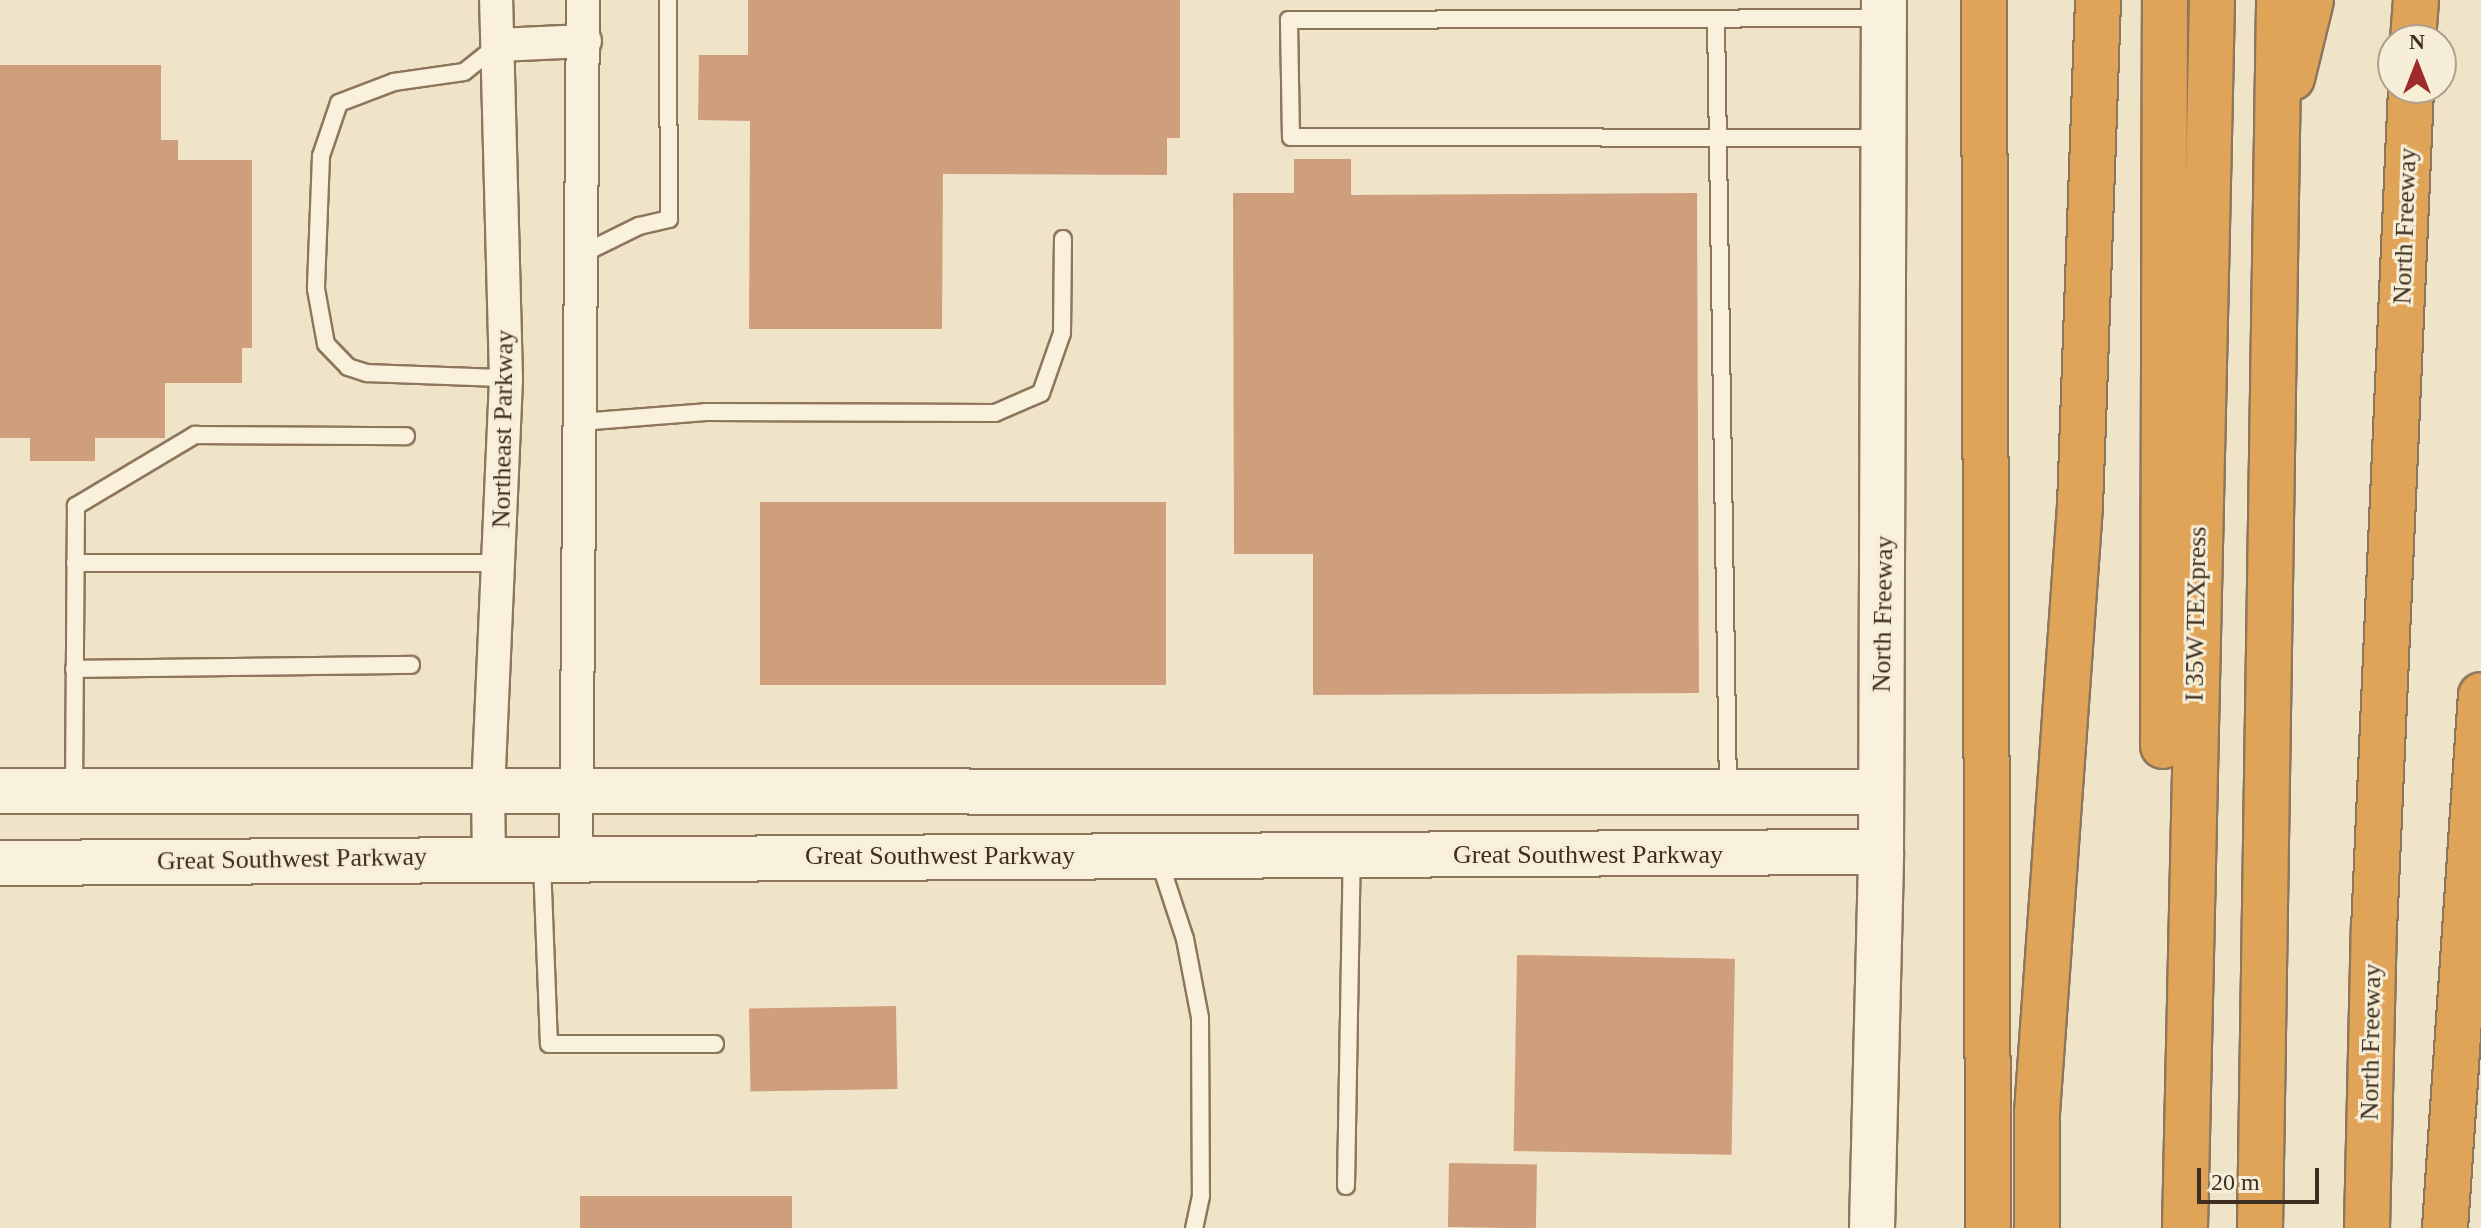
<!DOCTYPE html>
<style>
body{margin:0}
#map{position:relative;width:2481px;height:1228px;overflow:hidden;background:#f0e4c8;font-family:"Times New Roman",serif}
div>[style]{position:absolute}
.building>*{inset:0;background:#cf9f7d;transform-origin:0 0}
.roads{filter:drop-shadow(2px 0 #8d765c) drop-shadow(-2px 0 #8d765c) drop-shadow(0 2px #8d765c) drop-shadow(0 -2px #8d765c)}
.lane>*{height:16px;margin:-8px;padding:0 8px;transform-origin:8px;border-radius:8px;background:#faf1dc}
.street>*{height:32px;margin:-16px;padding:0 16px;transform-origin:16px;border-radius:16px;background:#faf1dc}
.secondary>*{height:44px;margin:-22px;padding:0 22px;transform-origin:22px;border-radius:22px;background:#faf1dc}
.highway>*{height:44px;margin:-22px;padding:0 22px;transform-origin:22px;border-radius:22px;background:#e0a458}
span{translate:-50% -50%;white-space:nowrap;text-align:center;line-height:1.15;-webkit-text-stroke:6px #f7eed8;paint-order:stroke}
.street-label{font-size:26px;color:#3d2e20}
.north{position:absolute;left:2377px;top:24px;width:80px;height:80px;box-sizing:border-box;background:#f7eed8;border:2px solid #ada18e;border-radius:50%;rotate:0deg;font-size:22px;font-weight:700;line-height:32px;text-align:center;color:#3d2e20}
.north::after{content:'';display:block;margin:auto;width:28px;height:36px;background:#9e2a2b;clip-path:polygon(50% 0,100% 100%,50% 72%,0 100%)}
.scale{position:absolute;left:2197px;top:1168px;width:122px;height:36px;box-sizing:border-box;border:4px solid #3d2e20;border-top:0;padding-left:10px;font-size:24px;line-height:28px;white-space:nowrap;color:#3d2e20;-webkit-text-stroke:6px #f7eed8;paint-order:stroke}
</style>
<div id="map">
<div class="building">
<i style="clip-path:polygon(748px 0,1180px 0,1180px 138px,1167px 138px,1167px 175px,943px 174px,942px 329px,749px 329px,750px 121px,698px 120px,699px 55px,748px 55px)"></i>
<i style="clip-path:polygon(0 65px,161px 65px,161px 140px,178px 140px,178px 160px,252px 160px,252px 348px,242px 348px,242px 383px,165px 383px,165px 438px,95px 438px,95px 461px,30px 461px,30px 438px,0 438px)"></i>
<i style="clip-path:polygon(1294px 159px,1351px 159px,1351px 195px,1697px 193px,1699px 693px,1313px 695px,1313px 554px,1234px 554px,1233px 193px,1294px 193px)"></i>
<i style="left:760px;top:502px;width:406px;height:183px"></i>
<i style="left:1517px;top:955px;width:218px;height:196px;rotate:1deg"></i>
<i style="left:896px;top:1006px;width:83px;height:147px;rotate:89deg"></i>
<i style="left:1449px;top:1163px;width:88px;height:64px;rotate:1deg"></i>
<i style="left:792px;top:1196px;width:32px;height:212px;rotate:90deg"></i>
</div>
<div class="roads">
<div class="lane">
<i style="left:1716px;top:19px;width:773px;rotate:89.11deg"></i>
<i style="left:498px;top:45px;width:43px;rotate:141.5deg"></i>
<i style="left:464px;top:72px;width:71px;rotate:171.9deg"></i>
<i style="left:394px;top:82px;width:59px;rotate:159.1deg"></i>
<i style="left:339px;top:103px;width:56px;rotate:108.8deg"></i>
<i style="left:321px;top:156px;width:133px;rotate:92.2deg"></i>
<i style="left:316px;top:289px;width:56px;rotate:79.7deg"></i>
<i style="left:326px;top:344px;width:32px;rotate:46deg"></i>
<i style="left:348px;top:367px;width:20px;rotate:18deg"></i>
<i style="left:367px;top:373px;width:139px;rotate:2.1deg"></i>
<i style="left:1881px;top:138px;width:590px;rotate:-179.9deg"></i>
<i style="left:1291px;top:137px;width:117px;rotate:-91deg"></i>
<i style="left:1289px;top:20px;width:594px;rotate:-0.19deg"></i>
<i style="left:582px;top:254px;width:64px;rotate:-26.2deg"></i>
<i style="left:639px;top:226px;width:31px;rotate:-13deg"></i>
<i style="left:669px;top:219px;width:219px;rotate:-90.3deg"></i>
<i style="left:580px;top:422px;width:126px;rotate:-4.5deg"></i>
<i style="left:706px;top:412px;width:289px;rotate:0.2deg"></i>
<i style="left:995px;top:413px;width:50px;rotate:-23.5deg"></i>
<i style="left:1041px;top:393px;width:64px;rotate:-70.7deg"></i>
<i style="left:1062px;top:333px;width:94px;rotate:-89.4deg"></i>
<i style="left:75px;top:563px;width:425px"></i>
<i style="left:74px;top:669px;width:337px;rotate:-0.7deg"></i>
<i style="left:74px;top:790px;width:284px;rotate:-89.6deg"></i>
<i style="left:76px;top:506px;width:139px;rotate:-30.8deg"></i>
<i style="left:195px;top:435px;width:211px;rotate:0.3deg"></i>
<i style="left:1159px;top:860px;width:83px;rotate:71.8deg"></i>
<i style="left:1185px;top:939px;width:80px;rotate:79.2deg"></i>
<i style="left:1200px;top:1018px;width:178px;rotate:89.7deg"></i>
<i style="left:1201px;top:1196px;width:33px;rotate:102deg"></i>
<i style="left:542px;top:863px;width:181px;rotate:87.8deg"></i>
<i style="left:549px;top:1044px;width:166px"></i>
<i style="left:1346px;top:1186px;width:328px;rotate:-89deg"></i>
</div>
<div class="street">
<i style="left:498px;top:45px;width:87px;rotate:-2.6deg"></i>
<i style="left:489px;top:857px;width:65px;rotate:-90.9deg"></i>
<i style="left:488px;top:792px;width:414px;rotate:-87.5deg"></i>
<i style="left:506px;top:378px;width:378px;rotate:-91.5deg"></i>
<i style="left:576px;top:857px;width:857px;rotate:-89.53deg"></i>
</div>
<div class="secondary">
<i style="left:0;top:791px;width:1881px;rotate:0.03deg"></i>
<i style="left:0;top:863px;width:1881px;rotate:-0.34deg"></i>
<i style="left:1872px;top:1228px;width:376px;rotate:-88.6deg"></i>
<i style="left:1881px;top:852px;width:852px;rotate:-89.8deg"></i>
</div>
<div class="highway">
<i style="left:1984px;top:0;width:1228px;rotate:89.81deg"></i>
<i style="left:2413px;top:40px;width:40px;rotate:-85.7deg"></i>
<i style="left:2292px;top:78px;width:80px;rotate:-76.3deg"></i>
<i style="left:2163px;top:746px;width:746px;rotate:-89.85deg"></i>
<i style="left:2037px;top:1228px;width:115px;rotate:-90deg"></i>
<i style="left:2037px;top:1113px;width:609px;rotate:-85.95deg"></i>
<i style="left:2080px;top:506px;width:506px;rotate:-87.96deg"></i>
<i style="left:2185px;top:1228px;width:1228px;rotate:-88.74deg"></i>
<i style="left:2260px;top:1228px;width:1228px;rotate:-89.11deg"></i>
<i style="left:2367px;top:1228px;width:298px;rotate:-88.7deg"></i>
<i style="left:2374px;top:930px;width:843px;rotate:-87.48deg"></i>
<i style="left:2445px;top:1228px;width:534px;rotate:-86.14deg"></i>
</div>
</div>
<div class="street-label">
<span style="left:2405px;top:226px;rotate:-88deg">North Freeway</span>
<span style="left:503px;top:429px;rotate:-89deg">Northeast Parkway</span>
<span style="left:1883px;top:614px;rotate:-89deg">North Freeway</span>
<span style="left:2196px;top:614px;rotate:-89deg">I 35W TEXpress</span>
<span style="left:1588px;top:855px">Great Southwest Parkway</span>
<span style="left:940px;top:856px">Great Southwest Parkway</span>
<span style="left:292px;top:859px;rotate:-1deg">Great Southwest Parkway</span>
<span style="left:2371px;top:1042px;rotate:-89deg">North Freeway</span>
</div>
<div class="north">N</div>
<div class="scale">20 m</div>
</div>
